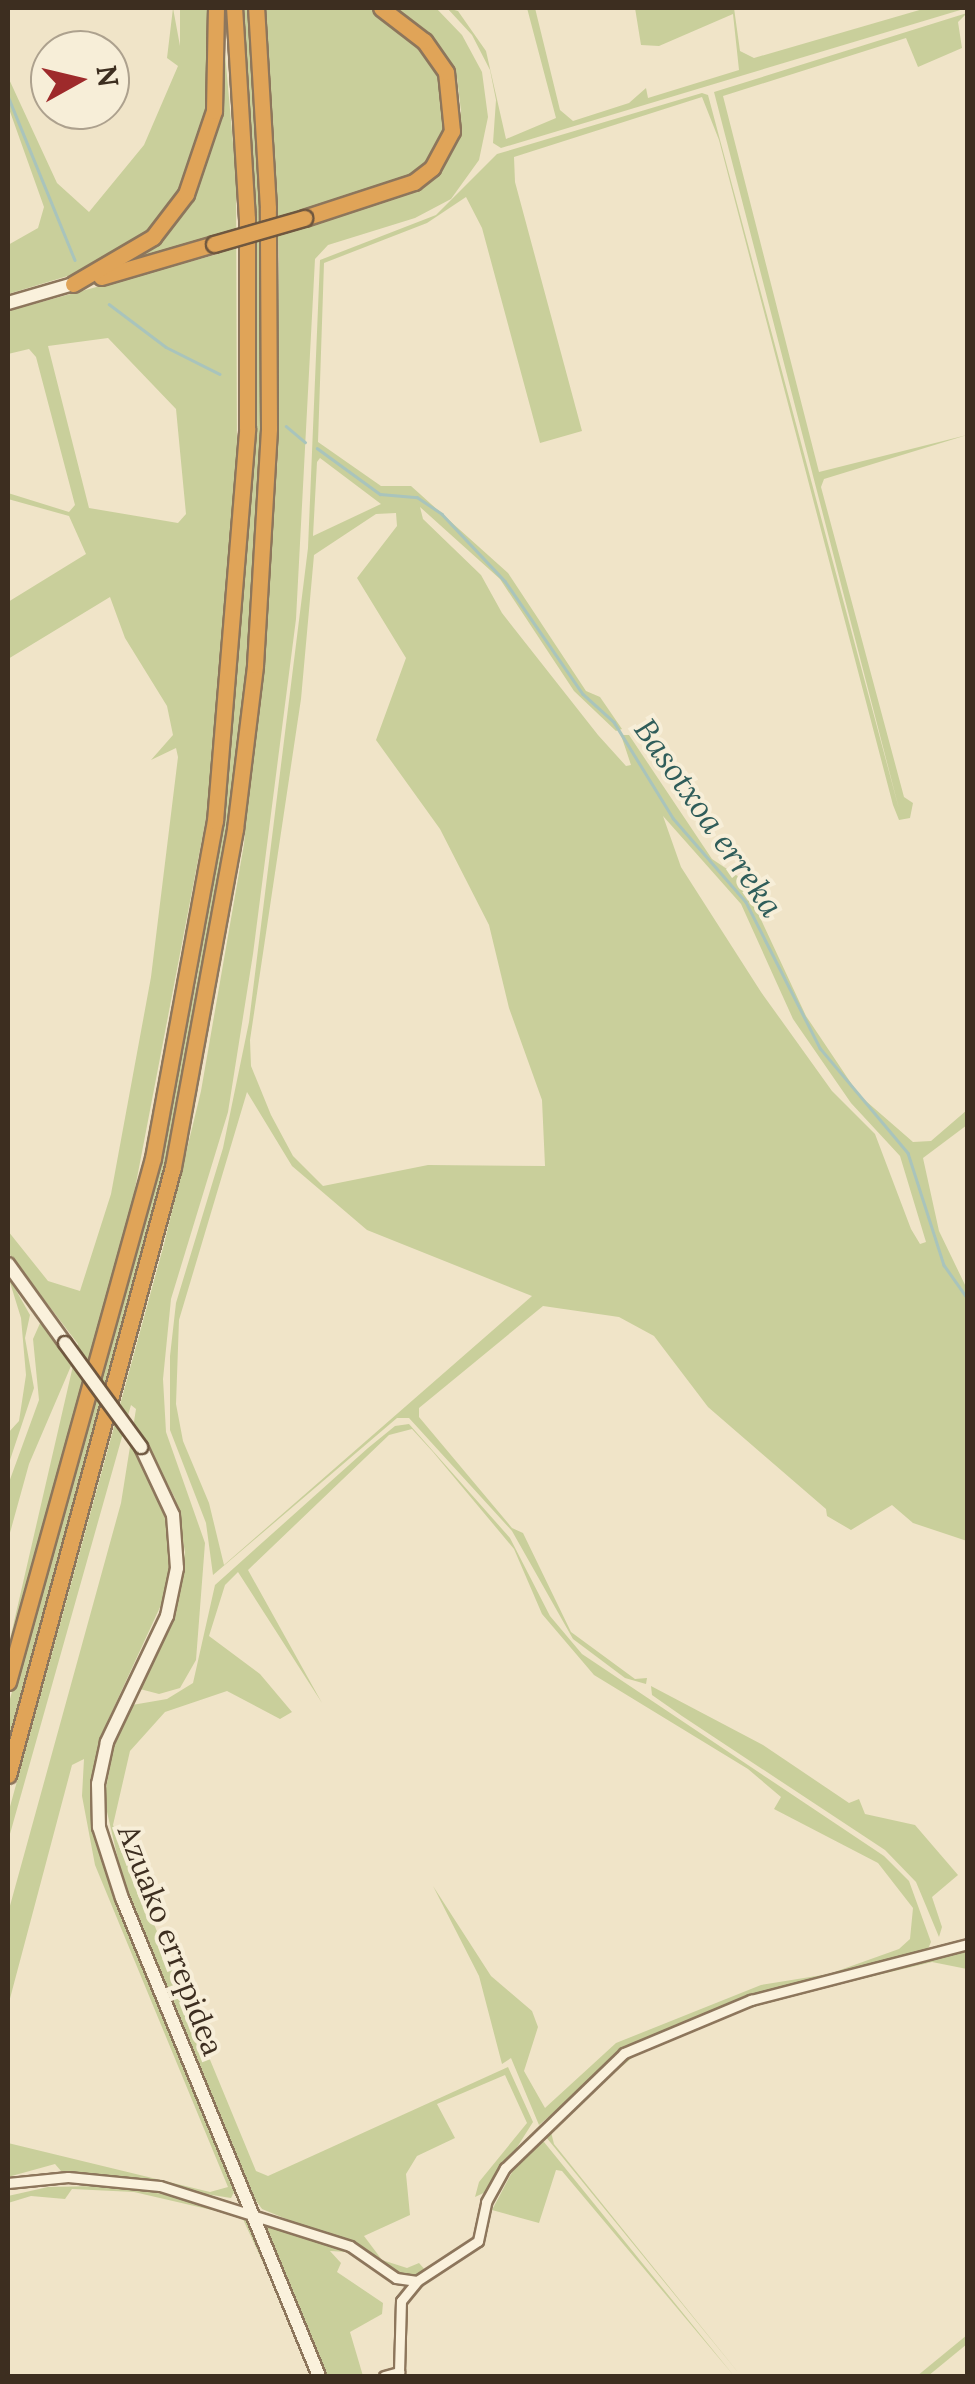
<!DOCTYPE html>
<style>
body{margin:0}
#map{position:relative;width:975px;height:2384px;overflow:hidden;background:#f0e4c8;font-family:Lora,serif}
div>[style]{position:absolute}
.green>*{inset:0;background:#c9cf9b}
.stream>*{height:2.5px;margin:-1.25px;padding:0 1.25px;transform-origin:1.25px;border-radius:1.25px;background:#a9c4bc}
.roads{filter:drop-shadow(2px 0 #8d765c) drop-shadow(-2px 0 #8d765c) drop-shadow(0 2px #8d765c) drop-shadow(0 -2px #8d765c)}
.street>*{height:9px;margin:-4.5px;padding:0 4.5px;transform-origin:4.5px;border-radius:4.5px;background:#faf1dc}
.secondary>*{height:12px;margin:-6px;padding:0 6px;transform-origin:6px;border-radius:6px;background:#faf1dc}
.highway>*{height:15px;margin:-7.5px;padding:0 7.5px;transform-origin:7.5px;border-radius:7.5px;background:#e0a458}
.bridges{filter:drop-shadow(2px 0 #6f573f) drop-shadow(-2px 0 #6f573f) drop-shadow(0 2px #6f573f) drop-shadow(0 -2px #6f573f)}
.secondary-bridge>*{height:12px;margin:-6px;padding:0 6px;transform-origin:6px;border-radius:6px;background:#faf1dc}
.highway-bridge>*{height:15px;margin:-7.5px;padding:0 7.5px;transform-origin:7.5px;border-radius:7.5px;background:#e0a458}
span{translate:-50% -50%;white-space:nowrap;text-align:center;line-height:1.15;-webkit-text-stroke:8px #f7eed8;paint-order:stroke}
.street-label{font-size:30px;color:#3d2e20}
.water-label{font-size:32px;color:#2f5d5a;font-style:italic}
.frame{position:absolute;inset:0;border:10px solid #3d2e20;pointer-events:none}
.north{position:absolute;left:30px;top:30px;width:100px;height:100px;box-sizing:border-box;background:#f7eed8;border:2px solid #ada18e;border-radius:50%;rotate:82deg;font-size:28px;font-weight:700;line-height:40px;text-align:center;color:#3d2e20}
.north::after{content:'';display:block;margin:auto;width:35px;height:45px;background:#9e2a2b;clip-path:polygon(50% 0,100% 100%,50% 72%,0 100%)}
</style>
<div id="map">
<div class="green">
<i style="clip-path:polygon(173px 8px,180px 46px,180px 8px,209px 8px,205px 122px,182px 189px,144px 235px,91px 269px,8px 294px,8px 245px,38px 228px,44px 207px,8px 106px,8px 77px,57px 183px,89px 212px,144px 145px,178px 66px,167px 58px)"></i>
<i style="clip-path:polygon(evenodd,221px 8px,236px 177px,237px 462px,207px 813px,133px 1199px,8px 1648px,78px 1344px,8px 1252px,8px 1231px,48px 1281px,80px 1291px,111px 1194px,151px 977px,178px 757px,176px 748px,151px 760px,173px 735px,167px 706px,125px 638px,110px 597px,8px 659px,8px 602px,86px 554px,69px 516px,8px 499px,8px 493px,69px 512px,75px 505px,36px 357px,29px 349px,8px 354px,8px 311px,218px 254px,215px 238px,124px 265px,175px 221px,206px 164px,216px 130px,221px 8px,108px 338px,176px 409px,186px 514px,178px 523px,89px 508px,48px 346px,108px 338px)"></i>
<i style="clip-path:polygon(242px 8px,249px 8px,260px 173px,262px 418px,254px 595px,229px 828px,156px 1208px,8px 1751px,8px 1706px,155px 1179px,197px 978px,230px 762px,254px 420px,253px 184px)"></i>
<i style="clip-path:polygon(266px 8px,376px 8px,421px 43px,445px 79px,447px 132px,420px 173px,300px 212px,297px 229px,407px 192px,435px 175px,454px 146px,461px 111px,457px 78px,438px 46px,394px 8px,436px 8px,462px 35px,482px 72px,488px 117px,479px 160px,451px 199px,415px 218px,328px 245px,315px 259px,296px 619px,253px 954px,228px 1112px,171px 1299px,163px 1379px,166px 1432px,205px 1543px,196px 1660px,180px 1688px,159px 1694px,140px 1689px,176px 1614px,185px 1552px,175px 1498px,142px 1437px,136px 1455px,156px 1486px,171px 1540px,167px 1592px,108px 1720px,93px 1771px,95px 1842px,236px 2188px,231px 2198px,61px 2171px,55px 2164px,8px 2177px,8px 2143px,210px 2192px,228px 2187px,95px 1865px,82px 1796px,84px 1759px,72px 1765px,8px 2006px,8px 1913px,121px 1503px,136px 1409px,131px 1405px,8px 1841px,8px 1814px,164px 1244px,201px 1091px,244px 844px,278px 455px,279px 257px)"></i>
<i style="clip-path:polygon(447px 8px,458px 11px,486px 51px,506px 139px,556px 118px,527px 8px,535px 8px,560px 110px,573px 121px,629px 103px,646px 88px,648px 98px,739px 70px,733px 14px,659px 46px,641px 45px,635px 8px,734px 8px,740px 51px,754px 58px,923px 9px,967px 8px,501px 148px,493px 143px,496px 100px,490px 70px,472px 35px)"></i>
<i style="clip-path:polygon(evenodd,967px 13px,958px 22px,962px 48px,918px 67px,906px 38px,723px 96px,819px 472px,967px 435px,824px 479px,821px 487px,904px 797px,913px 803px,910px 818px,899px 820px,893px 805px,719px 140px,702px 97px,514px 157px,515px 182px,582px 431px,540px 443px,482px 228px,466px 197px,427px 223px,324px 263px,318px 442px,381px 486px,411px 486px,508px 573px,586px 691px,600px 697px,622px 729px,616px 731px,574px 691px,500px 579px,420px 507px,423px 519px,481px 575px,502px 613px,598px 735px,626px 766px,631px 765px,621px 735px,629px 735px,712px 859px,742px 879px,806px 1016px,859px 1095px,913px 1142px,931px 1141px,967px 1110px,967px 1125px,923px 1158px,939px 1231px,967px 1289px,967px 1541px,913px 1523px,892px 1505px,851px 1530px,827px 1516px,826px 1509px,708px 1407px,654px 1336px,619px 1317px,543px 1306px,419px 1408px,419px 1417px,512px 1528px,523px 1533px,571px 1632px,635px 1679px,647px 1678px,646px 1684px,625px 1678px,573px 1639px,512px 1531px,409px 1418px,397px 1418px,213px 1575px,206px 1523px,170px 1430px,170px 1356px,176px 1303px,223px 1148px,249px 1022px,308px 548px,320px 260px,436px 215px,497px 154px,702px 93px,708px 95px,899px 809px,714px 92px,967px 13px,320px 458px,381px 504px,313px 536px,317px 462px,320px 458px,967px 13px,396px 513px,397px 526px,357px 578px,406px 658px,376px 740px,440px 829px,489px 925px,509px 1008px,542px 1100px,545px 1166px,428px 1165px,323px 1186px,293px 1156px,271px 1115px,251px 1066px,250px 1040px,301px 699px,314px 555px,376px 514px,396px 513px,967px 13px,663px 816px,741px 904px,793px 1019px,851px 1103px,900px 1156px,926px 1242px,920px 1244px,911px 1229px,875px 1134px,832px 1091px,761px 992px,681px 867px,663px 816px,967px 13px,247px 1092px,292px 1166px,367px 1230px,532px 1296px,224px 1565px,209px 1503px,183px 1441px,176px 1404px,179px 1320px,247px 1092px)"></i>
<i style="clip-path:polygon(8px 1276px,30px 1315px,25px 1338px,34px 1388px,8px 1466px,8px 1433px,19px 1421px,26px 1375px,21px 1318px)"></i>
<i style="clip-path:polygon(41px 1321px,71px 1366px,29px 1464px,8px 1540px,8px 1485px,39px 1400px,33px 1339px)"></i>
<i style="clip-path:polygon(409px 1424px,510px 1538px,550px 1616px,582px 1654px,884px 1856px,909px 1881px,931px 1942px,927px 1951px,753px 1997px,627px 2049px,539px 2125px,511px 2058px,502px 2064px,479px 1976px,433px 1886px,491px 1976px,532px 2011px,538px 2027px,524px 2071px,545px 2108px,616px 2043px,761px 1985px,829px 1974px,899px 1949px,910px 1939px,913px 1908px,878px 1863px,774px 1809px,781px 1797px,748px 1769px,594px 1675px,542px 1614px,514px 1549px,433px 1452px,412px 1429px,389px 1435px,248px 1570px,322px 1703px,238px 1572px,225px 1585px,209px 1636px,260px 1674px,292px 1712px,280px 1719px,227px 1691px,165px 1712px,130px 1751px,113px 1825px,256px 2171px,268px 2176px,508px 2067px,533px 2122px,490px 2190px,475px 2197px,479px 2182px,527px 2123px,505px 2075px,437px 2104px,455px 2138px,417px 2156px,406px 2174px,410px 2215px,364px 2236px,382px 2260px,407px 2268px,419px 2263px,426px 2271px,417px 2279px,395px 2276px,337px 2240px,262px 2209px,254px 2198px,125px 1889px,104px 1799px,115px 1740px,132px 1705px,167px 1699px,193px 1683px,215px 1585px,368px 1448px,395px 1426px)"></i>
<i style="clip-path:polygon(651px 1686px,763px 1745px,849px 1803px,859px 1799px,865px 1814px,915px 1825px,958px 1875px,932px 1897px,942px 1927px,939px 1937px,916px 1882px,885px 1850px,682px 1716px,652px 1695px)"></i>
<i style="clip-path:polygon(967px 1948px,967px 1969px,932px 1962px,762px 2003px,633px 2057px,550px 2128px,554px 2144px,741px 2376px,546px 2137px,546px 2130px,615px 2064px,650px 2046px,764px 2000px)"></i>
<i style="clip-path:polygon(537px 2142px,544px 2142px,734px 2376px,562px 2171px,556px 2170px,539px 2223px,492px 2210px,518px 2161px)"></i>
<i style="clip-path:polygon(99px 2186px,140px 2189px,246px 2214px,315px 2376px,242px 2217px,134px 2192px,72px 2189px,65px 2199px,31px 2196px,8px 2203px,8px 2196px,48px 2187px)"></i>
<i style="clip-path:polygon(263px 2221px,348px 2252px,330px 2251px,341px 2263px,337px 2272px,383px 2303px,382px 2314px,350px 2332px,363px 2376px,324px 2376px)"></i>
<i style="clip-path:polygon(967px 2335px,967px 2344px,928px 2376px,917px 2376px)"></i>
</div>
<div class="stream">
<i style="left:8px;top:96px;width:177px;rotate:67.8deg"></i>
<i style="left:109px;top:304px;width:71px;rotate:37deg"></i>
<i style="left:166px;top:347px;width:60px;rotate:26.6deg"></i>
<i style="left:286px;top:426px;width:25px;rotate:40deg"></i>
<i style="left:317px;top:448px;width:78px;rotate:36.1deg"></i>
<i style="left:380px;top:494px;width:37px;rotate:5deg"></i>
<i style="left:417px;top:497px;width:30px;rotate:34deg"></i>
<i style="left:442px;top:514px;width:92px;rotate:46.8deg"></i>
<i style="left:505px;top:581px;width:137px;rotate:55.4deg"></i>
<i style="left:583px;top:694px;width:42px;rotate:42.1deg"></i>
<i style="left:614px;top:722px;width:113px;rotate:58.4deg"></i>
<i style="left:673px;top:818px;width:111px;rotate:49deg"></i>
<i style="left:746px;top:902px;width:164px;rotate:63.1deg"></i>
<i style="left:820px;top:1048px;width:137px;rotate:50deg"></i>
<i style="left:908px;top:1153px;width:118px;rotate:72.2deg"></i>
<i style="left:944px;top:1265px;width:42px;rotate:54.8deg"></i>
</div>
<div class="roads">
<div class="street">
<i style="left:8px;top:2183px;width:60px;rotate:-5.7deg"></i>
<i style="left:68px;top:2177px;width:92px;rotate:5.6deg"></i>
<i style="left:160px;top:2186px;width:199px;rotate:17.5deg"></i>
<i style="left:350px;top:2246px;width:56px;rotate:34.8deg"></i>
<i style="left:396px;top:2278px;width:21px;rotate:8deg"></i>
<i style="left:417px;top:2281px;width:73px;rotate:-33.3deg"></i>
<i style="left:478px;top:2241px;width:40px;rotate:-78deg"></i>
<i style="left:486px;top:2202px;width:39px;rotate:-61deg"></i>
<i style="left:505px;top:2168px;width:165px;rotate:-44deg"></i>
<i style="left:624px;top:2053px;width:138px;rotate:-22.7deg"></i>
<i style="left:751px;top:2000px;width:224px;rotate:-14.5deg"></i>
<i style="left:384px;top:2376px;width:16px;rotate:-15deg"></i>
<i style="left:399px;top:2372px;width:71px;rotate:-88.4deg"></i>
<i style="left:401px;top:2301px;width:26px;rotate:-51deg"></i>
</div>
<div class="secondary">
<i style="left:8px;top:303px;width:68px;rotate:-16.3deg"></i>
<i style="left:8px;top:1264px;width:97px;rotate:54.2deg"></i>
<i style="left:141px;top:1447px;width:75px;rotate:64.8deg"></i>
<i style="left:173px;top:1515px;width:53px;rotate:85.7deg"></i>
<i style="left:177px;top:1568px;width:49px;rotate:101.8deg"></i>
<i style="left:167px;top:1616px;width:140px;rotate:115.5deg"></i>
<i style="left:107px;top:1742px;width:43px;rotate:102.1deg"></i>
<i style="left:98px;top:1784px;width:43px;rotate:88.7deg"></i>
<i style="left:99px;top:1827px;width:75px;rotate:72.1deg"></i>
<i style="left:122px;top:1898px;width:517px;rotate:67.6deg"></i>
</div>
<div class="highway">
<i style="left:304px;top:218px;width:116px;rotate:-18.1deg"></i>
<i style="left:414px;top:182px;width:23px;rotate:-38deg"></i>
<i style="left:432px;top:168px;width:42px;rotate:-61.6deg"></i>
<i style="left:452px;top:131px;width:59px;rotate:-95.8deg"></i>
<i style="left:446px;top:72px;width:38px;rotate:-125deg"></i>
<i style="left:424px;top:41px;width:54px;rotate:-142.5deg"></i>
<i style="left:101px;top:277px;width:118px;rotate:-16.3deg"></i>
<i style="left:73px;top:284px;width:93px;rotate:-30.4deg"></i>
<i style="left:153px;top:237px;width:54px;rotate:-52.5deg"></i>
<i style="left:186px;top:194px;width:88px;rotate:-71.4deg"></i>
<i style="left:214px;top:111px;width:103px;rotate:-88.9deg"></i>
<i style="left:8px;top:1682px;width:544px;rotate:-74.53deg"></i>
<i style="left:153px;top:1158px;width:343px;rotate:-79.6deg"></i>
<i style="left:215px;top:821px;width:394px;rotate:-85.3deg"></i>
<i style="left:247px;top:428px;width:209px;rotate:-90deg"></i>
<i style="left:247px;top:219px;width:211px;rotate:-93.5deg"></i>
<i style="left:8px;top:1775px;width:630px;rotate:-74.82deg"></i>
<i style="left:173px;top:1167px;width:344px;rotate:-79.6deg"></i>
<i style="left:235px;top:829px;width:165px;rotate:-83deg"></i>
<i style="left:255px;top:665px;width:237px;rotate:-86.6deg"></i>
<i style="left:269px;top:428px;width:220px;rotate:-90.3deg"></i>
<i style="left:268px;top:208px;width:200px;rotate:-93.4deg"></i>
</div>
</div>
<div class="bridges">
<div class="secondary-bridge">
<i style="left:65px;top:1343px;width:129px;rotate:53.8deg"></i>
</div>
<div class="highway-bridge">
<i style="left:214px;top:244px;width:94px;rotate:-16.1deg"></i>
</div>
</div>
<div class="street-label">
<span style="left:171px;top:1940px;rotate:69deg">Azuako errepidea</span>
</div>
<div class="water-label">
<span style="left:708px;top:818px;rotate:55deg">Basotxoa erreka</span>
</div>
<div class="frame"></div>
<div class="north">N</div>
</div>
